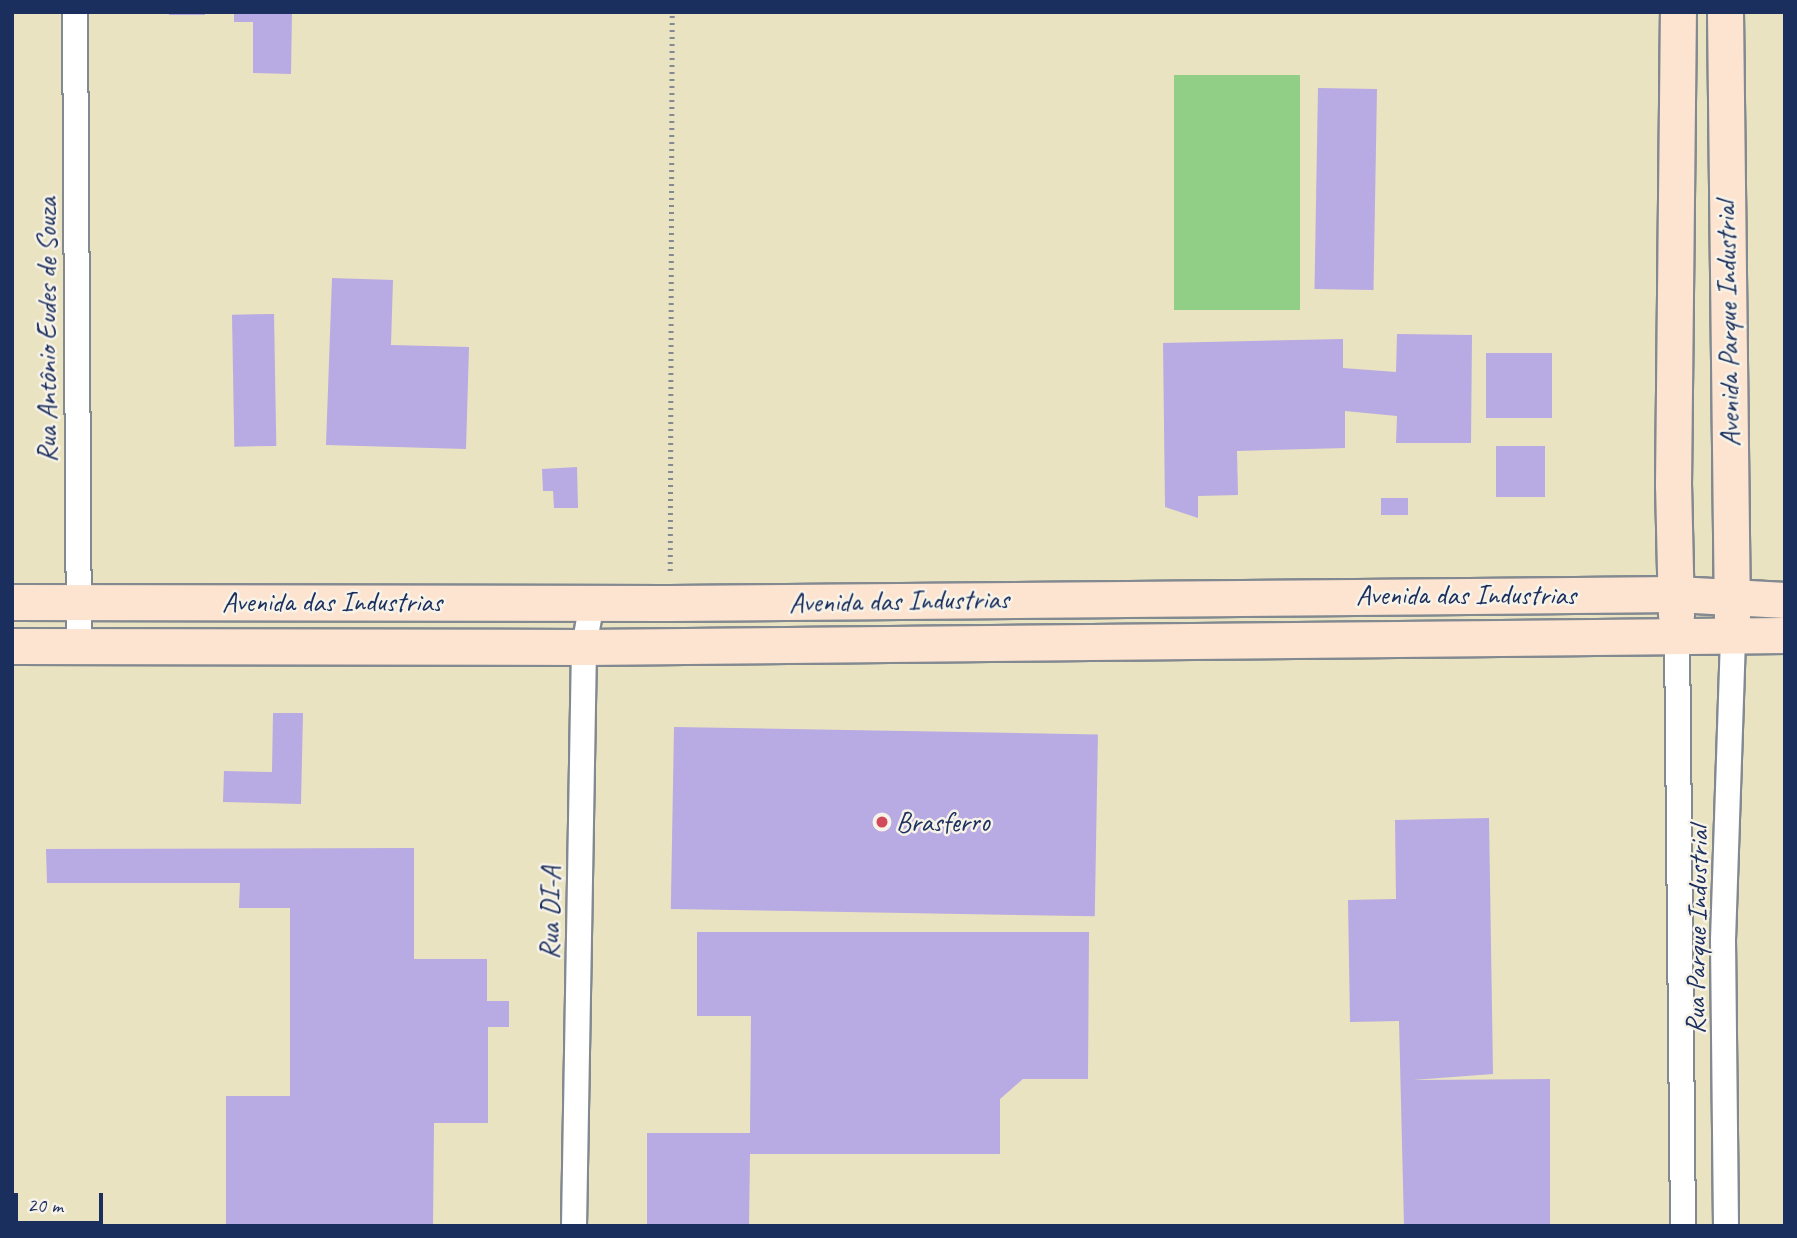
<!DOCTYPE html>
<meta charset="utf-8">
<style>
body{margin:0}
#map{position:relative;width:1797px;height:1238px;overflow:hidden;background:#e9e3c2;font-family:Caveat,sans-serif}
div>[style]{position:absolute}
.green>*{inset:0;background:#90cf85;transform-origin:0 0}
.building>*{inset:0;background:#b8aae2;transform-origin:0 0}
.path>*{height:4.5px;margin-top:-2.25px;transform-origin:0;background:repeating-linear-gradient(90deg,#828990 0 2px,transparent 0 7px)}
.roads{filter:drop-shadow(2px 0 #828990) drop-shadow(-2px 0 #828990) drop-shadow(0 2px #828990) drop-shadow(0 -2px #828990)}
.street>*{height:24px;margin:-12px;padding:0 12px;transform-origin:12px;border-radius:12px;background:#fff}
.secondary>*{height:35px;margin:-17.5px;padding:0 17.5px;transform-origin:17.5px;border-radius:17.5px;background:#fde4d0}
.dots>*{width:19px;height:19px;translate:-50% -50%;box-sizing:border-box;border:4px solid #f7f3e8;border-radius:50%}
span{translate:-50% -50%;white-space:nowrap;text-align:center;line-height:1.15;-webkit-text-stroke:5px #f7f3e8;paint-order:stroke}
.street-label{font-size:28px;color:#1b2f5e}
.poi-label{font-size:28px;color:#1b2f5e}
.left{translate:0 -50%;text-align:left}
.frame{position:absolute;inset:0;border:14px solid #1b2f5e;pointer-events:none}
.scale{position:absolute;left:14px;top:1193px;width:89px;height:32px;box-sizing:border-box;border:4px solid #1b2f5e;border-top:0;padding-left:9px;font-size:21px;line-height:24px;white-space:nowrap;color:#1b2f5e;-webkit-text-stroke:5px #f7f3e8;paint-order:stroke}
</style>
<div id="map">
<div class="green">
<i style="left:1174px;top:75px;width:126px;height:235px"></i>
</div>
<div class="building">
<i style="left:169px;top:12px;width:36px;height:3px"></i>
<i style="clip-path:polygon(234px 12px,292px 12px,291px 74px,253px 73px,253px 22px,234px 22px)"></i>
<i style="left:1318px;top:88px;width:59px;height:201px;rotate:1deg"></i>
<i style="clip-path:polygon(332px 278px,393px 280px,391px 345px,469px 347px,466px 449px,326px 445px)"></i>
<i style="left:274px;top:314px;width:132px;height:42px;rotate:89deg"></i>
<i style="clip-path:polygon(1397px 334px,1472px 335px,1471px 443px,1396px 443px,1397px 416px,1345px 411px,1345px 448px,1237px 451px,1238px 495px,1198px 496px,1198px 518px,1165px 507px,1163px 343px,1343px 339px,1343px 368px,1396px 372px)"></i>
<i style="left:1486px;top:353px;width:66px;height:65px"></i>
<i style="left:1496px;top:446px;width:49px;height:51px"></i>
<i style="clip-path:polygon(577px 467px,578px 508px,554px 508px,553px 491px,543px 491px,542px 469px)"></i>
<i style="left:1408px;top:498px;width:17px;height:27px;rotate:90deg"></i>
<i style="clip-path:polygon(273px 713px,303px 713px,301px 804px,223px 802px,224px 771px,272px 772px)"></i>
<i style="left:674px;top:727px;width:424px;height:182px;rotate:1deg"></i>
<i style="clip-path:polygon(1489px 818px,1493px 1074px,1413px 1080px,1550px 1079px,1550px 1226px,1404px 1226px,1399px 1021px,1350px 1022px,1348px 900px,1396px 899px,1395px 820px)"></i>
<i style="clip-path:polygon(414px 848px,414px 959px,487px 959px,487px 1001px,509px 1001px,509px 1027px,488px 1027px,488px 1123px,434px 1123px,433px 1226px,226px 1226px,226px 1096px,290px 1096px,290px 908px,239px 908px,240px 883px,47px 883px,46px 849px)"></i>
<i style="clip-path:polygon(697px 932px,1089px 932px,1088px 1079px,1023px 1079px,1000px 1099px,1000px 1154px,750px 1154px,749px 1226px,647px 1226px,647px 1133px,750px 1133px,751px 1016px,697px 1016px)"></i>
</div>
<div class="path">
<i style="left:670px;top:571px;width:559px;rotate:-89.8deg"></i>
</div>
<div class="roads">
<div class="street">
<i style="left:75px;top:12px;width:634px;rotate:89.64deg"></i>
<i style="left:1677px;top:636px;width:590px;rotate:89.42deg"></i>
<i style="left:574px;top:1226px;width:579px;rotate:-89.01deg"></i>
<i style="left:584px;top:647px;width:46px;rotate:-79.9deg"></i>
<i style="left:1726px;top:1226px;width:286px;rotate:-90.6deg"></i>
<i style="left:1723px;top:940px;width:304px;rotate:-88.1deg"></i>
</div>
<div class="secondary">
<i style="left:1725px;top:12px;width:607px;rotate:89.34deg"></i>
<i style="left:12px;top:602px;width:658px;rotate:0.09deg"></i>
<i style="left:670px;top:603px;width:1006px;rotate:-0.51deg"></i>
<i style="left:1676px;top:594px;width:109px;rotate:3.2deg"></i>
<i style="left:1676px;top:615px;width:130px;rotate:-91.3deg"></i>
<i style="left:1673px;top:485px;width:473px;rotate:-89.4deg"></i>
<i style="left:12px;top:646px;width:572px;rotate:0.1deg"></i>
<i style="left:584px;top:647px;width:1201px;rotate:-0.57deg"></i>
</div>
</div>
<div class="dots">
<i style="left:882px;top:822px;background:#d1495b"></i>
</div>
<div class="street-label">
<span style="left:1728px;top:324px;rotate:-91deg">Avenida Parque Industrial</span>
<span style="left:47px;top:330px;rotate:-90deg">Rua Antônio Eudes de Souza</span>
<span style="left:1466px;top:595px">Avenida das Industrias</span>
<span style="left:899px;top:601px;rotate:-1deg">Avenida das Industrias</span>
<span style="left:332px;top:602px">Avenida das Industrias</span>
<span style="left:550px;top:913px;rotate:-89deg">Rua DI-A</span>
<span style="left:1697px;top:930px;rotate:-89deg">Rua Parque Industrial</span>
</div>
<div class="poi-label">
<span class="left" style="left:896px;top:822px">Brasferro</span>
</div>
<div class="frame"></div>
<div class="scale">20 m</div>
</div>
